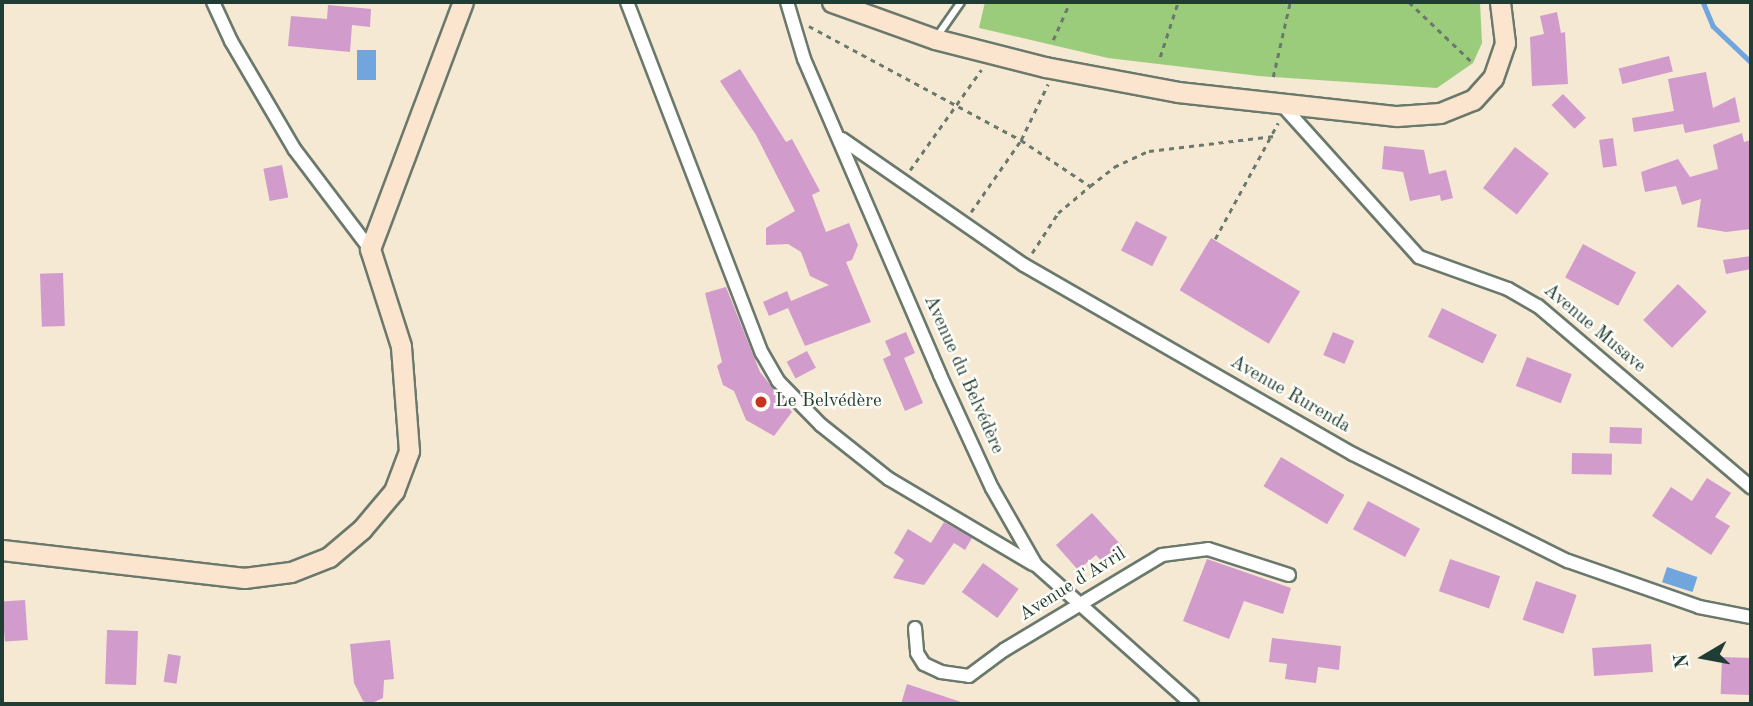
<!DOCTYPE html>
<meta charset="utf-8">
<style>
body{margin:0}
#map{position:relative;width:1753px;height:706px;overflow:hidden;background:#f5e9d3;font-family:"Old Standard TT",serif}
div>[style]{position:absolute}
.green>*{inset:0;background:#9bcc7b}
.water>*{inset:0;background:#70a5dd;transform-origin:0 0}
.stream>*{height:4.5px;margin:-2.25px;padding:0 2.25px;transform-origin:2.25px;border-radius:2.25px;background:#70a5dd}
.building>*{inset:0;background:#d19bcc;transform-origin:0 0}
.path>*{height:2.5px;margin-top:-1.25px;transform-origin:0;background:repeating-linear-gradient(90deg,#6a796c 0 5px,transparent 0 10px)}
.roads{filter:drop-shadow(2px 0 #6a796c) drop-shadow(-2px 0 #6a796c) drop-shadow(0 2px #6a796c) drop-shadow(0 -2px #6a796c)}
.lane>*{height:6px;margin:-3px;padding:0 3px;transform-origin:3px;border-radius:3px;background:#fff}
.street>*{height:12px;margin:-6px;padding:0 6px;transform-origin:6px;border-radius:6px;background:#fff}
.secondary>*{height:19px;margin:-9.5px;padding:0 9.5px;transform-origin:9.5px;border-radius:9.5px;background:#fbe5cf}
.dots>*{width:19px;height:19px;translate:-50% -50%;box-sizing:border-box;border:4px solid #fdfcf7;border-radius:50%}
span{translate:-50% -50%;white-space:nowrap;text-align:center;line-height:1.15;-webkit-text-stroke:5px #fdfcf7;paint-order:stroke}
.street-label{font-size:19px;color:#1f3d34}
.poi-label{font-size:19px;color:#1f3d34}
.left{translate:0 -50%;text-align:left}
.frame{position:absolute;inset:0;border:4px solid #1f3d34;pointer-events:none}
.north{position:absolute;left:1669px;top:622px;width:70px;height:70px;-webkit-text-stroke:5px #fdfcf7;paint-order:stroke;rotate:260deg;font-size:19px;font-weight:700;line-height:28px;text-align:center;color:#1f3d34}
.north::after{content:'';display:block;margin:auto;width:24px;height:32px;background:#1f3d34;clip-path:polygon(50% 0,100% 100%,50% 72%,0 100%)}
</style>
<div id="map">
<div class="green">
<i style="clip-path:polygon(985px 2px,1480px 2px,1482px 43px,1473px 63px,1437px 88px,1259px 76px,1108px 58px,979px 28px)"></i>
</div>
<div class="water">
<i style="left:357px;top:50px;width:19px;height:30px"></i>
<i style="left:1667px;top:567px;width:32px;height:16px;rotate:18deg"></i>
</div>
<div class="stream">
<i style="left:1703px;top:2px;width:26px;rotate:67deg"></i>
<i style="left:1713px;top:26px;width:52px;rotate:43.5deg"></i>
</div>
<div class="building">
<i style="clip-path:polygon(328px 5px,371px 9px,370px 27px,352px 25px,350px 52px,288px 46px,291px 16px,327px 19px)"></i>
<i style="clip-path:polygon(1557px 12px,1561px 33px,1565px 32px,1568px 84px,1532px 86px,1530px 37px,1544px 34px,1540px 16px)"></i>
<i style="left:1669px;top:56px;width:16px;height:52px;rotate:76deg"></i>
<i style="clip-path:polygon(740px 69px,786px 142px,792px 139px,820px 191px,812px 195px,826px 232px,849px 223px,858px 245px,852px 260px,846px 262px,871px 322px,805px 346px,788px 308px,769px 316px,763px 302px,787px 291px,791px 301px,829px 285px,810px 276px,801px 252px,788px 244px,766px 245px,766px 228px,795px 211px,756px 135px,720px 81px)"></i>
<i style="clip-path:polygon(1706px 72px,1713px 108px,1735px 97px,1740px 122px,1685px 133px,1683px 124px,1634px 132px,1632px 118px,1674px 111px,1668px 79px)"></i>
<i style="left:1563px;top:94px;width:33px;height:16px;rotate:46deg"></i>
<i style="clip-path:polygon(1742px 133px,1744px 142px,1751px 140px,1751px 229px,1726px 232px,1697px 227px,1701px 199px,1682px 205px,1676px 186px,1645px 192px,1641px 172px,1678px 159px,1690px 177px,1718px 169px,1713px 145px)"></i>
<i style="left:1613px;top:138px;width:28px;height:14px;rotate:82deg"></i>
<i style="clip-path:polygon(1384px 146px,1424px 150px,1429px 174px,1446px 170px,1453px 198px,1441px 201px,1440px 195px,1410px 201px,1403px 172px,1382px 169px)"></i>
<i style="left:1515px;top:147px;width:43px;height:52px;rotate:38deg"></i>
<i style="left:282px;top:165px;width:33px;height:19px;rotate:79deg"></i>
<i style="left:1136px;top:221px;width:35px;height:33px;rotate:27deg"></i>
<i style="left:1211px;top:238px;width:104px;height:61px;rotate:31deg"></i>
<i style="left:1583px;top:244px;width:60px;height:38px;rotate:28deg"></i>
<i style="clip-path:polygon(1751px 256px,1751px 269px,1726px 274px,1723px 260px)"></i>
<i style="left:63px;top:273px;width:53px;height:23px;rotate:88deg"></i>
<i style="left:1678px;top:284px;width:40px;height:50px;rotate:44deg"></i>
<i style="clip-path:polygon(726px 287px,760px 372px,792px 412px,774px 436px,746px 420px,734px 391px,723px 385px,717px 366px,722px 362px,705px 293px)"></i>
<i style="left:1442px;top:308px;width:61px;height:32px;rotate:26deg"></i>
<i style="clip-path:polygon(906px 332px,915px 353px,904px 358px,923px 403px,905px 411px,883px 359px,891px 355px,885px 341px)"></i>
<i style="left:1333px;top:332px;width:23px;height:25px;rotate:23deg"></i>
<i style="left:807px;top:351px;width:19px;height:23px;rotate:62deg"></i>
<i style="left:1527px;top:357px;width:48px;height:31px;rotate:21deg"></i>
<i style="left:1610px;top:427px;width:32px;height:16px;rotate:2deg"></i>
<i style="left:1572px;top:453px;width:40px;height:21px;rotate:1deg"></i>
<i style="left:1281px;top:457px;width:74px;height:34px;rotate:31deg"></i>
<i style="clip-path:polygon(1707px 478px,1731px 493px,1715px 517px,1730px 526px,1711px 555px,1652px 516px,1671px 487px,1692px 501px)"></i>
<i style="left:1368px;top:501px;width:59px;height:32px;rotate:28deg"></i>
<i style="clip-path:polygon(1092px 513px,1122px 546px,1103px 563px,1096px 555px,1078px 570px,1056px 545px)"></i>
<i style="clip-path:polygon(944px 522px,972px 538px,965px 550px,954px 543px,924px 585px,893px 578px,904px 560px,894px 553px,908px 529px,931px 543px)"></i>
<i style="clip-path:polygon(1207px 559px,1291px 588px,1283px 614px,1244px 601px,1229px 639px,1183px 621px)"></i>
<i style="left:1450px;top:559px;width:53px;height:34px;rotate:19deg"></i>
<i style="left:983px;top:563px;width:44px;height:36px;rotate:36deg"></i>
<i style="left:1536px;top:581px;width:43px;height:41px;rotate:19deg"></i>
<i style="left:25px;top:600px;width:40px;height:23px;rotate:86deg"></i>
<i style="left:107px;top:630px;width:31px;height:54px;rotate:2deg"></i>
<i style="clip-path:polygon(1272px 638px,1341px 646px,1339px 670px,1318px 667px,1316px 683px,1285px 679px,1287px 664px,1269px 662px)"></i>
<i style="clip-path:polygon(390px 640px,394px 679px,384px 680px,383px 698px,370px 704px,363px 701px,354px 683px,350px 644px)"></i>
<i style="left:1651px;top:644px;width:28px;height:59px;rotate:86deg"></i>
<i style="left:168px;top:654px;width:13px;height:28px;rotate:9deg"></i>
<i style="left:1722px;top:657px;width:29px;height:37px;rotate:2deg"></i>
<i style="clip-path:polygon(907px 684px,961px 702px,961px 704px,901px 704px)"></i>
</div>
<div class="path">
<i style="left:1333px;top:2px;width:35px"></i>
<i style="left:1409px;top:2px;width:88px;rotate:43.6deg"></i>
<i style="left:809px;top:26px;width:241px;rotate:28.3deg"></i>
<i style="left:1021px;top:140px;width:83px;rotate:33.7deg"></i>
<i style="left:1090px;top:186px;width:31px;rotate:-38deg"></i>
<i style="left:1114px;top:167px;width:38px;rotate:-25deg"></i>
<i style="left:1149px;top:151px;width:127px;rotate:-6.8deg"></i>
<i style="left:1053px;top:40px;width:42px;rotate:-65.9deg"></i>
<i style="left:1160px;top:57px;width:58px;rotate:-71.9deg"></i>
<i style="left:1273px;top:77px;width:77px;rotate:-77.2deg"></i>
<i style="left:910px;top:170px;width:123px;rotate:-54.6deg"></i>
<i style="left:971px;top:212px;width:88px;rotate:-55.2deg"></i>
<i style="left:1021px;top:140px;width:62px;rotate:-64.3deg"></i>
<i style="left:1215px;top:239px;width:132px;rotate:-61.5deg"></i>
<i style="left:1032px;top:253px;width:48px;rotate:-57deg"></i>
<i style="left:1058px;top:213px;width:42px;rotate:-40.2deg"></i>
</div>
<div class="roads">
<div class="lane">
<i style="left:938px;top:35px;width:40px;rotate:-55.1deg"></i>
</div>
<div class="street">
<i style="left:213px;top:2px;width:43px;rotate:65.2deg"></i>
<i style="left:231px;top:41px;width:126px;rotate:59.6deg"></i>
<i style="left:295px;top:150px;width:124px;rotate:52.9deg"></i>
<i style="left:627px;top:2px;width:376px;rotate:69deg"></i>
<i style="left:762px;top:353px;width:32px;rotate:60deg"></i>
<i style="left:778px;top:381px;width:62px;rotate:45.7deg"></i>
<i style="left:821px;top:425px;width:87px;rotate:38.5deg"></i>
<i style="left:889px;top:479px;width:167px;rotate:30.6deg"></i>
<i style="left:787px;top:2px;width:59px;rotate:73.4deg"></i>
<i style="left:804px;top:59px;width:344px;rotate:66.7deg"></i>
<i style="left:940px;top:375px;width:124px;rotate:65.3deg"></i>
<i style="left:992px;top:488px;width:89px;rotate:60.3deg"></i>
<i style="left:1036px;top:565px;width:209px;rotate:41.7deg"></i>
<i style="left:1283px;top:106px;width:203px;rotate:48deg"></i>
<i style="left:1419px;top:257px;width:95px;rotate:19.8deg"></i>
<i style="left:1508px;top:289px;width:34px;rotate:30deg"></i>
<i style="left:1538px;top:306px;width:280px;rotate:40.4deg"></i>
<i style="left:842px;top:139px;width:221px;rotate:34.7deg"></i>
<i style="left:1024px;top:265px;width:379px;rotate:29.9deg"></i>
<i style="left:1353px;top:454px;width:240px;rotate:26.5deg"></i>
<i style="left:1568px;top:561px;width:139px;rotate:19.3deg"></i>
<i style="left:1699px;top:607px;width:53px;rotate:10.9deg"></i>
<i style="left:915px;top:628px;width:25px;rotate:85deg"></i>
<i style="left:917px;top:653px;width:13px;rotate:58deg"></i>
<i style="left:924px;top:664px;width:19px;rotate:25deg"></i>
<i style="left:941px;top:672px;width:28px;rotate:8deg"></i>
<i style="left:969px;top:676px;width:44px;rotate:-36.6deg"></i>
<i style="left:1004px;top:650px;width:184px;rotate:-31deg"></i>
<i style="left:1162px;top:555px;width:46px;rotate:-7.4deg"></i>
<i style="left:1208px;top:549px;width:85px;rotate:17.8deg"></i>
</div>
<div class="secondary">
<i style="left:832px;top:2px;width:109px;rotate:19.8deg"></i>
<i style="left:935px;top:39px;width:114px;rotate:14.3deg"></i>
<i style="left:1045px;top:67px;width:135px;rotate:10.6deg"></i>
<i style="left:1178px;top:92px;width:220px;rotate:6.3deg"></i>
<i style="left:1397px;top:116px;width:43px;rotate:-4deg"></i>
<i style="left:1440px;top:113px;width:35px;rotate:-22deg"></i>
<i style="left:1473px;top:100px;width:30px;rotate:-48deg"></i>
<i style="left:1493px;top:78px;width:37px;rotate:-71deg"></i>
<i style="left:1505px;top:43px;width:41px;rotate:-97deg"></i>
<i style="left:2px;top:550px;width:244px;rotate:6.6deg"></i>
<i style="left:244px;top:578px;width:47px;rotate:-7.3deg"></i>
<i style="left:291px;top:572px;width:41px;rotate:-21.5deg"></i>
<i style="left:329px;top:557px;width:43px;rotate:-40.3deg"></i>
<i style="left:362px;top:529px;width:50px;rotate:-49.9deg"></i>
<i style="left:394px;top:491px;width:43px;rotate:-69.4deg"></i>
<i style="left:409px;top:451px;width:105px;rotate:-94.4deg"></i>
<i style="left:401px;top:346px;width:102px;rotate:-107.7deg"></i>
<i style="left:370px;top:249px;width:264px;rotate:-69.4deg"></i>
</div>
</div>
<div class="dots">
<i style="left:761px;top:402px;background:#c8321e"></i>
</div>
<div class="street-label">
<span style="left:1594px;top:329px;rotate:40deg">Avenue Musave</span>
<span style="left:963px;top:375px;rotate:66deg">Avenue du Belvédère</span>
<span style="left:1290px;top:395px;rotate:30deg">Avenue Rurenda</span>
<span style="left:1073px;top:585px;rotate:-32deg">Avenue d'Avril</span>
</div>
<div class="poi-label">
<span class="left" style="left:775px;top:402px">Le Belvédère</span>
</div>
<div class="frame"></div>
<div class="north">N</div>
</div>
